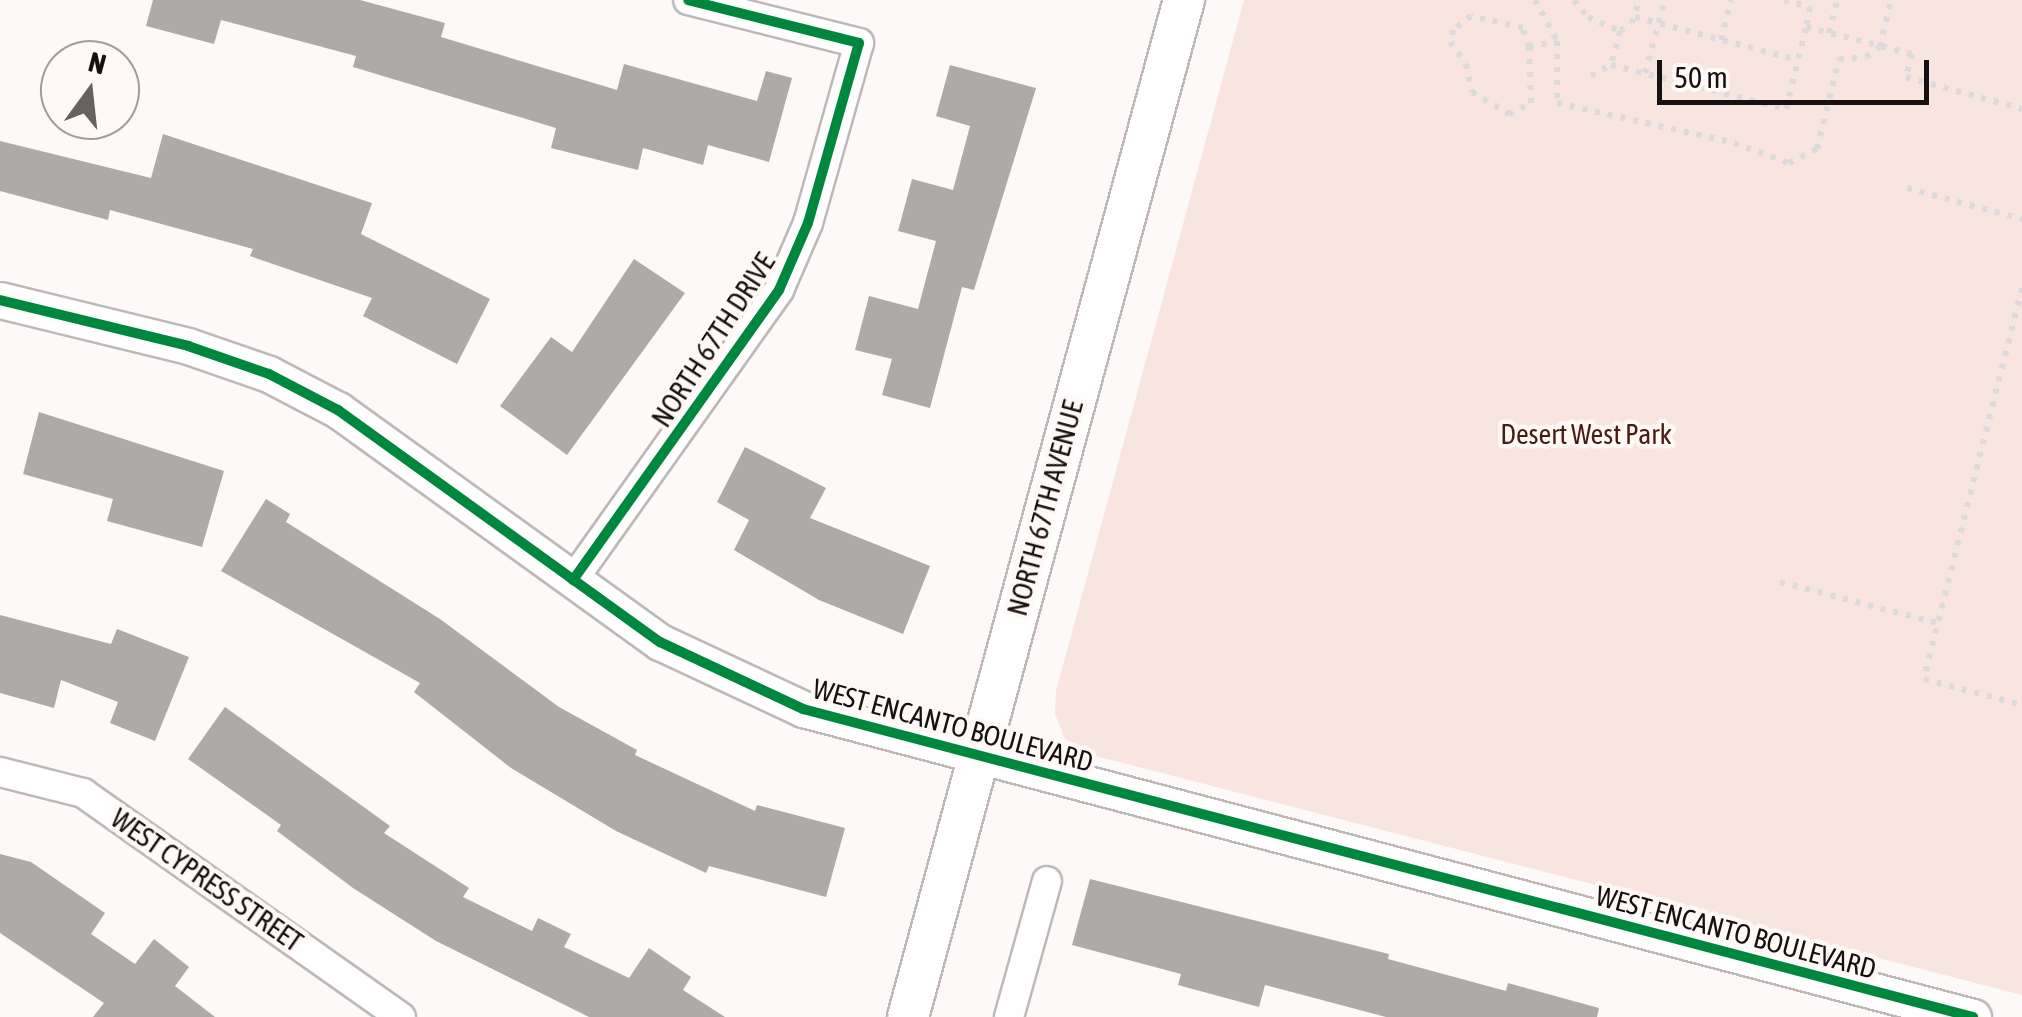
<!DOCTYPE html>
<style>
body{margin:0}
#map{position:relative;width:2022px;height:1017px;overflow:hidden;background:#fdf9f8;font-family:"Asap Condensed",sans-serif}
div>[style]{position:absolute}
.green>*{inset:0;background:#f8e5e0}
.building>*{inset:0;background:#aeaaa9}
.path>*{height:6px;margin-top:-3px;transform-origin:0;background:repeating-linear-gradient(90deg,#dcdada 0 5px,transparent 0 13px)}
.roads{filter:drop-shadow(2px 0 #beb9b8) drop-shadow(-2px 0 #beb9b8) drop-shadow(0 2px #beb9b8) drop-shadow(0 -2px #beb9b8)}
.minor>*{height:28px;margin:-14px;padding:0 14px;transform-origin:14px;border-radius:14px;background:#fffefe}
.tertiary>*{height:35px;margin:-17.5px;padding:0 17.5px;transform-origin:17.5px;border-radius:17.5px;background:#fffefe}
.secondary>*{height:40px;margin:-20px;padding:0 20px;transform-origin:20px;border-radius:20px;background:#fffefe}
.cycleway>*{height:10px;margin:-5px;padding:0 5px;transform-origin:5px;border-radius:5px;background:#00873e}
span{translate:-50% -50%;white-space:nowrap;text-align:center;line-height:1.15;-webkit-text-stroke:9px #fef8f7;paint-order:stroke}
.street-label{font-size:28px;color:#161110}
.park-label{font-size:28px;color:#481c12}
.north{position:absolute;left:40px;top:40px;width:100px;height:100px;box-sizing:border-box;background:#fef8f7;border:2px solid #a19c9b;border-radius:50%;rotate:15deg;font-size:28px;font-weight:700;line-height:40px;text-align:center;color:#161110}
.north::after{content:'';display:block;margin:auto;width:35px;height:45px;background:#676261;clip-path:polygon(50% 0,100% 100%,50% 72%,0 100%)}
.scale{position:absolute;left:1657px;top:60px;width:272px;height:45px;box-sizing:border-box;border:5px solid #161110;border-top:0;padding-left:12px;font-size:30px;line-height:35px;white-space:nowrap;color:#161110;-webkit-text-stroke:8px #fef8f7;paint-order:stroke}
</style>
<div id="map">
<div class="green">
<i style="clip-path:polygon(1244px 0,2022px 0,2022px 995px,1092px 755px,1065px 739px,1055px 714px,1056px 691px)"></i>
</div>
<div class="building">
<i style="clip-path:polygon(153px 0,360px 0,445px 23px,441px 37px,617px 90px,624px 64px,757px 101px,766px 71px,792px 78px,769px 162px,708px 145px,703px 165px,643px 148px,638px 170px,551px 148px,556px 128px,353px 67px,356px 56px,221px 20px,214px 44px,146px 26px)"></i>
<i style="clip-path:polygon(950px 65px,1036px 88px,974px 290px,962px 287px,930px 408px,882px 395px,892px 359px,855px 350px,869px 296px,918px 309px,936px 241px,898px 231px,912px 179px,953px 190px,970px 126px,936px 116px)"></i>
<i style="clip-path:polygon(163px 134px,372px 203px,361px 234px,490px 299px,457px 364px,363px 316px,372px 298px,250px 256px,253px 249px,110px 210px,108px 220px,0 191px,0 141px,151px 178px)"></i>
<i style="clip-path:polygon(634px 259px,685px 293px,567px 455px,500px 406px,551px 337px,572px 352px)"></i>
<i style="clip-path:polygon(39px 412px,224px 471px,202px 547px,107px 521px,113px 499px,23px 474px)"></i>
<i style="clip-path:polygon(745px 447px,826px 488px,810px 518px,930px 566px,903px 634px,819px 600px,734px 550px,749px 520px,717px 502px)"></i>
<i style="clip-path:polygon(266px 499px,290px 514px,286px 522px,440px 619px,559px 707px,637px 750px,635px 755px,755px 811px,757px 805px,845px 828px,826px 897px,709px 866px,706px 873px,616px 831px,511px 768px,414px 692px,420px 683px,221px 571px)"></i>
<i style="clip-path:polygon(0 615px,111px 644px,117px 629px,189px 657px,155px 741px,110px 723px,118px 702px,61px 680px,54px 708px,0 693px)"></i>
<i style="clip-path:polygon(225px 707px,390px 826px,384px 833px,469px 888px,463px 897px,532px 931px,538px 918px,571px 934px,564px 947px,629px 978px,649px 948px,691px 977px,683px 990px,725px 1017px,589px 1017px,436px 941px,353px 888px,277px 831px,281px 825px,188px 759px)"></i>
<i style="clip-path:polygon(0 854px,31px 862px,105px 913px,91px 934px,135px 964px,154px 939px,189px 967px,175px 986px,215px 1017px,93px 1017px,104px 1003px,0 933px)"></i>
<i style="clip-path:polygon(1090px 879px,1389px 954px,1388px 959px,1506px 991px,1508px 983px,1599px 1008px,1597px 1017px,1386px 1017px,1265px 985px,1259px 1007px,1178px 985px,1181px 974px,1072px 945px)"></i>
</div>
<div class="path">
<i style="left:1535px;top:0;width:47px;rotate:61.8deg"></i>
<i style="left:1574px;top:0;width:22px;rotate:51deg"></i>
<i style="left:1588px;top:17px;width:35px;rotate:24deg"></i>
<i style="left:1620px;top:31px;width:35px;rotate:105deg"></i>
<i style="left:1784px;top:0;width:27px;rotate:15deg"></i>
<i style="left:1810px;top:7px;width:20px;rotate:101deg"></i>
<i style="left:1635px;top:17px;width:169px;rotate:14.8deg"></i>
<i style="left:1620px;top:31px;width:14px;rotate:-34deg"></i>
<i style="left:1632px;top:23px;width:24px;rotate:-73deg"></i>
<i style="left:1829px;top:33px;width:34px;rotate:-76deg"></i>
<i style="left:1721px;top:40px;width:41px;rotate:-76deg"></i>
<i style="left:1529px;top:47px;width:20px;rotate:-108deg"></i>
<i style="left:1523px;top:28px;width:53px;rotate:-167deg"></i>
<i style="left:1471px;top:16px;width:23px;rotate:142deg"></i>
<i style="left:1453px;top:30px;width:12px;rotate:104deg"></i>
<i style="left:1450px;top:42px;width:27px;rotate:54deg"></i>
<i style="left:1466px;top:64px;width:29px;rotate:78deg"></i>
<i style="left:1472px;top:92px;width:43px;rotate:30.7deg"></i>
<i style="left:1509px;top:114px;width:25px;rotate:-27deg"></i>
<i style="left:1531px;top:103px;width:56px;rotate:-92deg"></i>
<i style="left:1529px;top:47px;width:29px;rotate:-12deg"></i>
<i style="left:1557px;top:41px;width:62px;rotate:90deg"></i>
<i style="left:1557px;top:103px;width:181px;rotate:12.7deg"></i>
<i style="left:1734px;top:143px;width:59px;rotate:20deg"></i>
<i style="left:1789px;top:163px;width:31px;rotate:-27deg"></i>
<i style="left:1817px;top:149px;width:93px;rotate:-76.3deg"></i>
<i style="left:1839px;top:59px;width:27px;rotate:-4deg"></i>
<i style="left:1866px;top:57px;width:17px;rotate:-36deg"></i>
<i style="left:1880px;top:47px;width:48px;rotate:-76.8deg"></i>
<i style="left:1645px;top:73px;width:76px;rotate:-74.7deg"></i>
<i style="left:1591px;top:76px;width:23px;rotate:-29deg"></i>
<i style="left:1611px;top:65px;width:180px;rotate:14.1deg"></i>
<i style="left:1786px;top:109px;width:84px;rotate:-76.3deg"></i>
<i style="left:1806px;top:27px;width:109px;rotate:14.3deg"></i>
<i style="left:1912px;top:54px;width:24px;rotate:105deg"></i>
<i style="left:1906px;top:77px;width:120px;rotate:15.4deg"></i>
<i style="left:1907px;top:188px;width:119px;rotate:15.1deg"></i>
<i style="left:2022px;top:288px;width:403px;rotate:104.1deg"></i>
<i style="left:1924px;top:679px;width:101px;rotate:14.9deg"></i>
<i style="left:1780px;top:582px;width:162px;rotate:14.6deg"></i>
</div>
<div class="roads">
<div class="minor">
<i style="left:573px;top:580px;width:356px;rotate:-54.6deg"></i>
<i style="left:779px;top:290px;width:73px;rotate:-66.6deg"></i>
<i style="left:808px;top:223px;width:187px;rotate:-74.2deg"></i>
<i style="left:859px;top:43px;width:176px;rotate:-165.9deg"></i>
<i style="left:0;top:772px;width:86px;rotate:14.2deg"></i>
<i style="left:83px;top:793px;width:389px;rotate:35.2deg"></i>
<i style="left:1009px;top:1017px;width:141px;rotate:-74.4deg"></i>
</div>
<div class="tertiary">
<i style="left:0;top:300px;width:194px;rotate:13.7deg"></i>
<i style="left:188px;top:346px;width:86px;rotate:19.1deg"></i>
<i style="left:269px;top:374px;width:78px;rotate:27.6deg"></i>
<i style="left:338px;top:410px;width:397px;rotate:35.8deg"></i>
<i style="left:660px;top:642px;width:158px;rotate:25.1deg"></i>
<i style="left:803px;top:709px;width:1210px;rotate:14.75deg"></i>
</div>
<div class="secondary">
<i style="left:908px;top:1017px;width:1054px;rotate:-74.82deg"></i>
</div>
</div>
<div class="cycleway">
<i style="left:0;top:300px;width:194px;rotate:13.7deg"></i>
<i style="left:188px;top:346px;width:86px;rotate:19.1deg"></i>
<i style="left:269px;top:374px;width:78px;rotate:27.6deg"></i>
<i style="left:338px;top:410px;width:397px;rotate:35.8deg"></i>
<i style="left:660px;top:642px;width:158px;rotate:25.1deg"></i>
<i style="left:803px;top:709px;width:1210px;rotate:14.75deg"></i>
<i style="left:573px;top:580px;width:356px;rotate:-54.6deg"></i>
<i style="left:779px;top:290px;width:73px;rotate:-66.6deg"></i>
<i style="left:808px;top:223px;width:187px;rotate:-74.2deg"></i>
<i style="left:859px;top:43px;width:176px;rotate:-165.9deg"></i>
</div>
<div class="street-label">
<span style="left:713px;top:340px;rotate:-57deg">NORTH 67TH DRIVE</span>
<span style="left:1045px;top:508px;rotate:-75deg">NORTH 67TH AVENUE</span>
<span style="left:953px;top:725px;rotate:15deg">WEST ENCANTO BOULEVARD</span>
<span style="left:207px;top:880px;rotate:35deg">WEST CYPRESS STREET</span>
<span style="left:1736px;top:932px;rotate:15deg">WEST ENCANTO BOULEVARD</span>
</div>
<div class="park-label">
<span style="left:1586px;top:434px">Desert West Park</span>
</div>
<div class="north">N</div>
<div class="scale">50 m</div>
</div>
